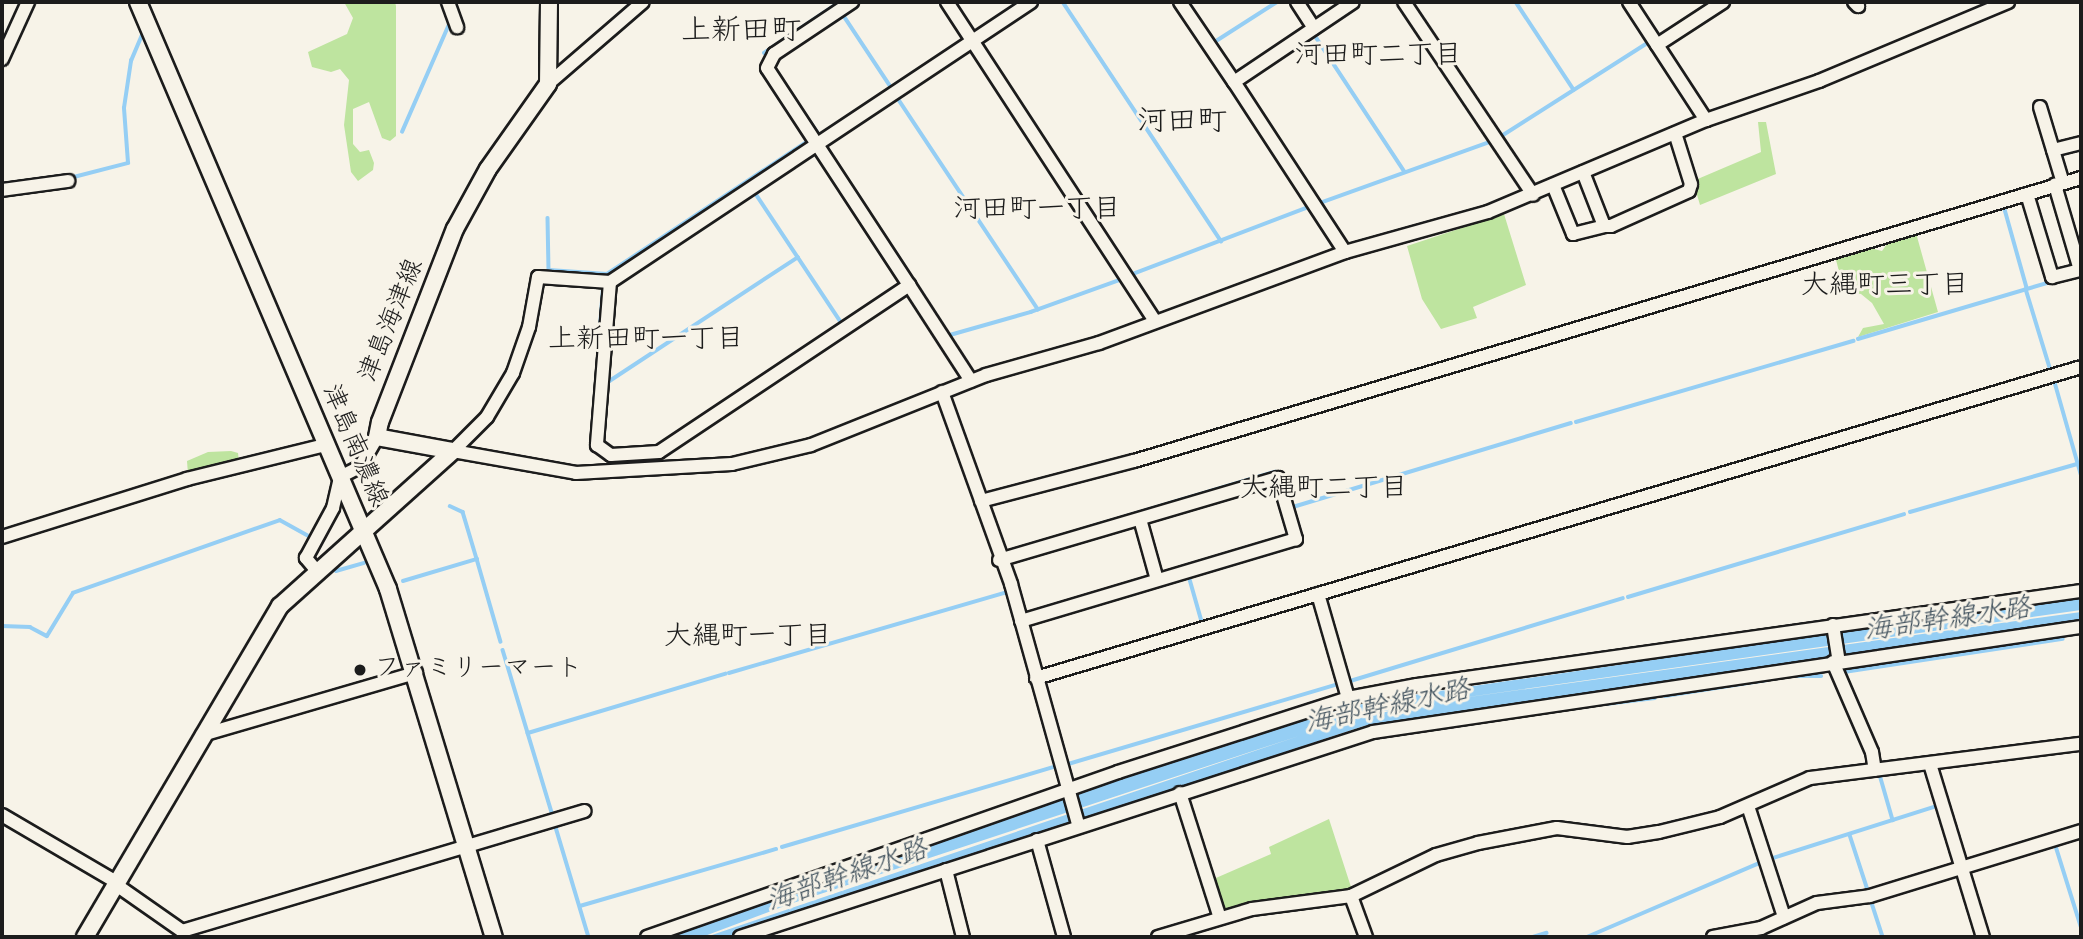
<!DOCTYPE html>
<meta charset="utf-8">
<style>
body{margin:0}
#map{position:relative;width:2083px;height:939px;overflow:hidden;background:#f7f3e8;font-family:Dekko,"Klee One",sans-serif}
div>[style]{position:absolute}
.green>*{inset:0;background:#bee49f}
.water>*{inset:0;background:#95cef4}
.stream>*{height:3.5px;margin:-1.75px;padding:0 1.75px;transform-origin:1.75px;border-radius:1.75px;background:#95cef4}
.roads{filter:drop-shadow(2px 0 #1c1c1c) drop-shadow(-2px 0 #1c1c1c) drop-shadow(0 2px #1c1c1c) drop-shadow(0 -2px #1c1c1c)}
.minor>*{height:12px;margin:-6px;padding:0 6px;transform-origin:6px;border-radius:6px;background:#f7f3e8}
.major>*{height:16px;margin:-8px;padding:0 8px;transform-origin:8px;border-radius:8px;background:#f7f3e8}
.dots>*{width:19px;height:19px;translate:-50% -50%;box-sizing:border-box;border:4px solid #f7f3e8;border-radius:50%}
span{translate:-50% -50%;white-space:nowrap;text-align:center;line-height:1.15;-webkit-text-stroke:6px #f7f3e8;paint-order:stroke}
.street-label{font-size:26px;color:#1c1c1c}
.poi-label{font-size:26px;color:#1c1c1c}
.left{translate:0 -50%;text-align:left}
.neighbourhood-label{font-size:28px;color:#1c1c1c}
.water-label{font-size:28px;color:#40515d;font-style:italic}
.quarter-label{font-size:30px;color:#1c1c1c}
.frame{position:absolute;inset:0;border:4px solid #1c1c1c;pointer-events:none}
</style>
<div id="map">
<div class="green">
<i style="clip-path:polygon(344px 2px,395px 2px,396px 6px,396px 136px,390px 141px,382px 138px,369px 102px,353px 109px,353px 144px,360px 152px,369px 150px,374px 163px,373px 170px,358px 181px,351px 172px,344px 125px,349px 80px,340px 69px,331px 72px,312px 67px,308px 52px,347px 34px,353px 18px)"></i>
<i style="clip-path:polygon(1758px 122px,1766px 122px,1776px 174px,1700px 205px,1693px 181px,1761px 152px)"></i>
<i style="clip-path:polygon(1504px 214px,1526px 285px,1473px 307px,1477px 318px,1441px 329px,1422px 299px,1407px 246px)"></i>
<i style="clip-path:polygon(1916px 233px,1938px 312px,1858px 337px,1863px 328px,1884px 324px,1872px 303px,1861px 294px,1844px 291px,1835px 256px,1866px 247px,1882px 251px,1889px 241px)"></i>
<i style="clip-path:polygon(231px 451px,238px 453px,239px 462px,188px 474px,187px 461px,208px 452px)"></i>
<i style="clip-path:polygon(1329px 819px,1351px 887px,1370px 883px,1352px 893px,1223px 912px,1209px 881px,1271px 854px,1269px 847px)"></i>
</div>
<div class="water">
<i style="clip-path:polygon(2081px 597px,2081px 610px,1426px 703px,2081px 612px,2081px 623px,1364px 726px,726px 937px,706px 937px,1334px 724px,1407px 707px,1362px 715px,790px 904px,702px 937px,666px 937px,1070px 796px,1358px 703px)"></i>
</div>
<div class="stream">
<i style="left:1063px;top:2px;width:287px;rotate:56.5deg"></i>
<i style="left:1516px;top:2px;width:105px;rotate:56.6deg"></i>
<i style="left:844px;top:16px;width:85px;rotate:56.5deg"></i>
<i style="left:1314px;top:34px;width:165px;rotate:56.6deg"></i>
<i style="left:1213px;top:43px;width:76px;rotate:-32.6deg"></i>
<i style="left:764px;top:53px;width:92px;rotate:-33.9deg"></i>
<i style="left:897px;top:97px;width:255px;rotate:56.4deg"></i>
<i style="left:795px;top:100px;width:40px;rotate:55.1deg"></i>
<i style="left:402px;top:132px;width:120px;rotate:-66.4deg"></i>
<i style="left:1500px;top:137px;width:173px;rotate:-32.5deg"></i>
<i style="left:70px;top:178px;width:60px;rotate:-14.5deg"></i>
<i style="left:128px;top:163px;width:55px;rotate:-94.2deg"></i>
<i style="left:124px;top:108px;width:48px;rotate:-81.5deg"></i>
<i style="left:131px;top:61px;width:30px;rotate:-67deg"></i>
<i style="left:754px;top:191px;width:157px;rotate:56.4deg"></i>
<i style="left:1323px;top:202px;width:180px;rotate:-19.8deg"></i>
<i style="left:2004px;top:206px;width:85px;rotate:74.3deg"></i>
<i style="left:548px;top:218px;width:52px;rotate:88.9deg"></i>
<i style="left:549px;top:270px;width:58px;rotate:3.9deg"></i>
<i style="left:607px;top:274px;width:237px;rotate:-33.5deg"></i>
<i style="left:1133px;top:274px;width:185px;rotate:-20.9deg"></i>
<i style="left:2026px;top:289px;width:86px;rotate:73deg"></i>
<i style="left:950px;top:335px;width:84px;rotate:-15.9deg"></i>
<i style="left:1031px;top:312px;width:97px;rotate:-19.9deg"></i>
<i style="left:1858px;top:339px;width:200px;rotate:-16.5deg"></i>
<i style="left:599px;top:340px;width:52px;rotate:-85.6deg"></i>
<i style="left:2054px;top:379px;width:99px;rotate:74.1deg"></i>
<i style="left:608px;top:382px;width:227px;rotate:-33.3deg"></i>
<i style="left:1576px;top:422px;width:289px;rotate:-16.3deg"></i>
<i style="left:450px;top:506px;width:14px;rotate:25deg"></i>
<i style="left:463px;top:512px;width:49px;rotate:73.4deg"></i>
<i style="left:1293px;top:507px;width:290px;rotate:-16.8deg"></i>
<i style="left:1910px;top:512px;width:178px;rotate:-16deg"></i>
<i style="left:1090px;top:527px;width:193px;rotate:-16.6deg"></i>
<i style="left:336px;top:571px;width:29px;rotate:-16deg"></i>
<i style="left:1189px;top:576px;width:51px;rotate:74.1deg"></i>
<i style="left:403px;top:581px;width:77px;rotate:-16.6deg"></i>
<i style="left:477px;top:559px;width:86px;rotate:73.9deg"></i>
<i style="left:1628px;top:597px;width:288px;rotate:-16.7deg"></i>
<i style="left:2px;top:626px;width:28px;rotate:2deg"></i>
<i style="left:30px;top:627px;width:19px;rotate:28deg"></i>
<i style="left:47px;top:636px;width:50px;rotate:-58.8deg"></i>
<i style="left:73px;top:593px;width:219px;rotate:-19.4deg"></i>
<i style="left:280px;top:520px;width:35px;rotate:29deg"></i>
<i style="left:503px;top:650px;width:87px;rotate:73.2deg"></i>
<i style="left:528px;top:733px;width:206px;rotate:-16.7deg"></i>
<i style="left:1844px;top:672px;width:221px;rotate:-8.6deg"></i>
<i style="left:729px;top:673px;width:290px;rotate:-16.2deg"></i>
<i style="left:1792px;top:676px;width:29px"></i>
<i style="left:1347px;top:682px;width:288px;rotate:-16.9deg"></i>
<i style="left:1665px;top:696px;width:103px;rotate:-8.9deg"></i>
<i style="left:1606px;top:704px;width:49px;rotate:-7deg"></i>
<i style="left:528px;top:733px;width:87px;rotate:73.2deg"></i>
<i style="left:1065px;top:765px;width:286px;rotate:-16.5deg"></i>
<i style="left:1880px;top:775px;width:47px;rotate:73.9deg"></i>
<i style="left:555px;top:824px;width:118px;rotate:73.3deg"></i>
<i style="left:1850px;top:835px;width:61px;rotate:71.9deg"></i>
<i style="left:2055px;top:843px;width:87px;rotate:72.6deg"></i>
<i style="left:782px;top:847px;width:283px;rotate:-16.4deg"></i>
<i style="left:1770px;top:859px;width:175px;rotate:-17.6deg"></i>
<i style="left:1937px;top:806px;width:3px;rotate:72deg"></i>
<i style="left:1871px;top:900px;width:39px;rotate:72deg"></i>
<i style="left:580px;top:906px;width:204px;rotate:-16.2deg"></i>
<i style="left:1533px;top:937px;width:14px;rotate:-17deg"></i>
<i style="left:1587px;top:937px;width:190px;rotate:-23.2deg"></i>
</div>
<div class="roads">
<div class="minor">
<i style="left:448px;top:2px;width:27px;rotate:70deg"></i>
<i style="left:947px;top:2px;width:379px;rotate:56.9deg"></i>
<i style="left:1031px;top:2px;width:506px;rotate:146.37deg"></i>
<i style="left:610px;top:282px;width:72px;rotate:-176deg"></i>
<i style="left:538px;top:277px;width:51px;rotate:100.2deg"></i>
<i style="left:529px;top:327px;width:49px;rotate:109.2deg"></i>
<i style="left:513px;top:373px;width:51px;rotate:120.6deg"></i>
<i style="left:487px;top:417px;width:48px;rotate:135deg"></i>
<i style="left:453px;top:451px;width:125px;rotate:10.1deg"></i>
<i style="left:576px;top:473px;width:156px;rotate:-3.3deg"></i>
<i style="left:732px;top:464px;width:81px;rotate:-13.5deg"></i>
<i style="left:811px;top:445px;width:188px;rotate:-21.8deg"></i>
<i style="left:986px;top:375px;width:117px;rotate:-15.8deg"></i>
<i style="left:1099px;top:343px;width:262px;rotate:-20.3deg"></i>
<i style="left:1345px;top:252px;width:148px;rotate:-15.6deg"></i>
<i style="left:1488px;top:212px;width:237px;rotate:-22.9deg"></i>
<i style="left:1706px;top:120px;width:120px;rotate:-19deg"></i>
<i style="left:1819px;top:81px;width:205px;rotate:-22.7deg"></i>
<i style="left:1180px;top:2px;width:97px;rotate:56deg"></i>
<i style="left:1297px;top:2px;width:31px;rotate:57deg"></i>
<i style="left:1404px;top:2px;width:232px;rotate:56.2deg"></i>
<i style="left:1629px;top:2px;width:141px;rotate:56.9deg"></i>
<i style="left:1854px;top:2px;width:6px;rotate:45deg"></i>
<i style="left:1657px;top:45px;width:79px;rotate:-33.1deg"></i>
<i style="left:2px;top:59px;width:63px;rotate:-65.5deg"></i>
<i style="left:548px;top:84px;width:125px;rotate:-40.8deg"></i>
<i style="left:2040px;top:107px;width:79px;rotate:73.2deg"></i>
<i style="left:2053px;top:150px;width:29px;rotate:-14deg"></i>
<i style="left:1583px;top:172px;width:58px;rotate:68.7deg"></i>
<i style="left:1604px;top:226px;width:7px"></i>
<i style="left:1611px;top:226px;width:85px;rotate:-24.2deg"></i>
<i style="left:1689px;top:191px;width:7px;rotate:-74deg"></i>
<i style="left:1691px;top:184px;width:53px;rotate:-107.4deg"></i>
<i style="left:1553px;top:185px;width:53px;rotate:67.8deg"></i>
<i style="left:1573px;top:234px;width:32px;rotate:-14deg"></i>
<i style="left:2px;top:190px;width:67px;rotate:-7.8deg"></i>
<i style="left:2027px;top:194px;width:87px;rotate:73.2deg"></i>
<i style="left:2052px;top:277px;width:29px;rotate:-14deg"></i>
<i style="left:2080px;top:270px;width:89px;rotate:-106.4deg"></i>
<i style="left:1345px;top:252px;width:203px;rotate:-123.1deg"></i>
<i style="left:1234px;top:82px;width:143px;rotate:-33.9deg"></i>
<i style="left:610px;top:282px;width:164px;rotate:94.6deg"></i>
<i style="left:597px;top:445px;width:17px;rotate:36deg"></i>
<i style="left:611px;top:455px;width:48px;rotate:-3.6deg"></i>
<i style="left:659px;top:452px;width:301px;rotate:-33.7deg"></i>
<i style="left:909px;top:285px;width:259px;rotate:-123.2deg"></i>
<i style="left:767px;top:68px;width:16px;rotate:-63deg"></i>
<i style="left:774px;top:54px;width:94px;rotate:-33.7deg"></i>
<i style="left:909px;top:285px;width:114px;rotate:57.1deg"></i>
<i style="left:942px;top:392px;width:204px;rotate:70.2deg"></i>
<i style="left:1011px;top:584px;width:252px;rotate:74.4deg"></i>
<i style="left:981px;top:501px;width:158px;rotate:-14.7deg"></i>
<i style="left:1134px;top:461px;width:988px;rotate:-16.64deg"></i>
<i style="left:1140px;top:519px;width:63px;rotate:74.4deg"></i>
<i style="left:2px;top:537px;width:194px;rotate:-17.4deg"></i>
<i style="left:187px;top:479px;width:142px;rotate:-13.8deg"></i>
<i style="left:999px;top:560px;width:291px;rotate:-16.4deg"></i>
<i style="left:1278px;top:478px;width:64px;rotate:73.6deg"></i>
<i style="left:1296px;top:539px;width:287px;rotate:163.4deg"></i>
<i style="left:316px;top:570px;width:16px;rotate:-130deg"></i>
<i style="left:306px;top:558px;width:57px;rotate:-61.6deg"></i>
<i style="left:333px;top:508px;width:32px;rotate:-77deg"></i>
<i style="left:340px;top:477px;width:22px;rotate:-27deg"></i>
<i style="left:360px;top:467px;width:34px;rotate:-60deg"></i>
<i style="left:1318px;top:594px;width:108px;rotate:73.9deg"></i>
<i style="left:1833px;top:625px;width:36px;rotate:81deg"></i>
<i style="left:1833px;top:662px;width:98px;rotate:66.6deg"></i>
<i style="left:1872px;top:752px;width:18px;rotate:81deg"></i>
<i style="left:1036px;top:678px;width:1090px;rotate:-16.57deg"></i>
<i style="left:202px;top:735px;width:223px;rotate:-16.2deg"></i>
<i style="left:1930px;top:764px;width:181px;rotate:73deg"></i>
<i style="left:1180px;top:793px;width:131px;rotate:72.3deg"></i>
<i style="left:1748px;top:806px;width:117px;rotate:72deg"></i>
<i style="left:2px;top:815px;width:132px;rotate:30.4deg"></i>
<i style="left:1037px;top:840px;width:101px;rotate:74.4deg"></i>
<i style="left:946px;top:870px;width:69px;rotate:75.8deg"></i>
<i style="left:115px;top:884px;width:82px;rotate:35deg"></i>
<i style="left:182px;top:931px;width:420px;rotate:-16.6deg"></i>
<i style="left:1351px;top:896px;width:44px;rotate:69.9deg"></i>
<i style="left:647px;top:937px;width:499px;rotate:-19.3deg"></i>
<i style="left:1118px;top:772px;width:242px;rotate:-17.8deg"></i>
<i style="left:1348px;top:698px;width:70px;rotate:-10.7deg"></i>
<i style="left:1417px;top:685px;width:671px;rotate:-8.06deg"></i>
<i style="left:740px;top:937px;width:665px;rotate:-17.94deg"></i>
<i style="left:1373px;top:732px;width:716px;rotate:-8.44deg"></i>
<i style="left:1158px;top:937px;width:98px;rotate:-16.6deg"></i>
<i style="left:1252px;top:909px;width:100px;rotate:-7.5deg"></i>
<i style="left:1351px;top:896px;width:94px;rotate:-25.8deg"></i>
<i style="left:1436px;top:855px;width:44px;rotate:-15.9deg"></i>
<i style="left:1478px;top:843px;width:80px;rotate:-10.8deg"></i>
<i style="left:1557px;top:828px;width:71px;rotate:7.3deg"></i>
<i style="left:1627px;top:837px;width:32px;rotate:-9deg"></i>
<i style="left:1659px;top:832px;width:63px;rotate:-13.8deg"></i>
<i style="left:1720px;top:817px;width:98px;rotate:-23.4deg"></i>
<i style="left:1810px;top:778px;width:273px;rotate:-7.2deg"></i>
<i style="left:1713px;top:937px;width:49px;rotate:-10.6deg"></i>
<i style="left:1761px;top:928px;width:61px;rotate:-24.1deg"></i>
<i style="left:1817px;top:903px;width:53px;rotate:-7.5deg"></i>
<i style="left:1870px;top:896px;width:221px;rotate:-17.1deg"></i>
</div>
<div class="major">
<i style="left:138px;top:2px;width:638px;rotate:66.93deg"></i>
<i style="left:388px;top:589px;width:364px;rotate:73.1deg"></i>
<i style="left:453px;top:451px;width:77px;rotate:-169.6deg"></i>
<i style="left:377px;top:437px;width:15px;rotate:-79deg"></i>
<i style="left:380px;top:422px;width:207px;rotate:-68.8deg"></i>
<i style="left:455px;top:229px;width:68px;rotate:-61.2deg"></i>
<i style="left:488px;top:169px;width:104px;rotate:-54.8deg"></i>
<i style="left:548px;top:84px;width:82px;rotate:-89.3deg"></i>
<i style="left:85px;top:937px;width:384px;rotate:-59.5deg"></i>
<i style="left:280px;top:606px;width:232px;rotate:-41.9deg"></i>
</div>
</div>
<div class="dots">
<i style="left:360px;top:670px;background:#1c1c1c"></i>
</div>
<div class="street-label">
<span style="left:393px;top:321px;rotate:-68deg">津島海津線</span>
<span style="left:353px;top:446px;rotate:67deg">津島南濃線</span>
</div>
<div class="poi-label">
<span class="left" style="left:374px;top:670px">ファミリーマート</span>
</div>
<div class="neighbourhood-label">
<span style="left:1378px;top:58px">河田町二丁目</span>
<span style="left:1037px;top:212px">河田町一丁目</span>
<span style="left:1885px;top:288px">大縄町三丁目</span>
<span style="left:646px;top:342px">上新田町一丁目</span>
<span style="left:1324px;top:491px">大縄町二丁目</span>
<span style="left:748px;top:639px">大縄町一丁目</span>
</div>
<div class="water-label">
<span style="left:1948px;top:622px;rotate:-8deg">海部幹線水路</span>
<span style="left:1388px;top:709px;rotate:-12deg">海部幹線水路</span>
<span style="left:848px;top:878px;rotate:-19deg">海部幹線水路</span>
</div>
<div class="quarter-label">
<span style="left:741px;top:34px">上新田町</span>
<span style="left:1182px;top:125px">河田町</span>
</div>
<div class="frame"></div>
</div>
